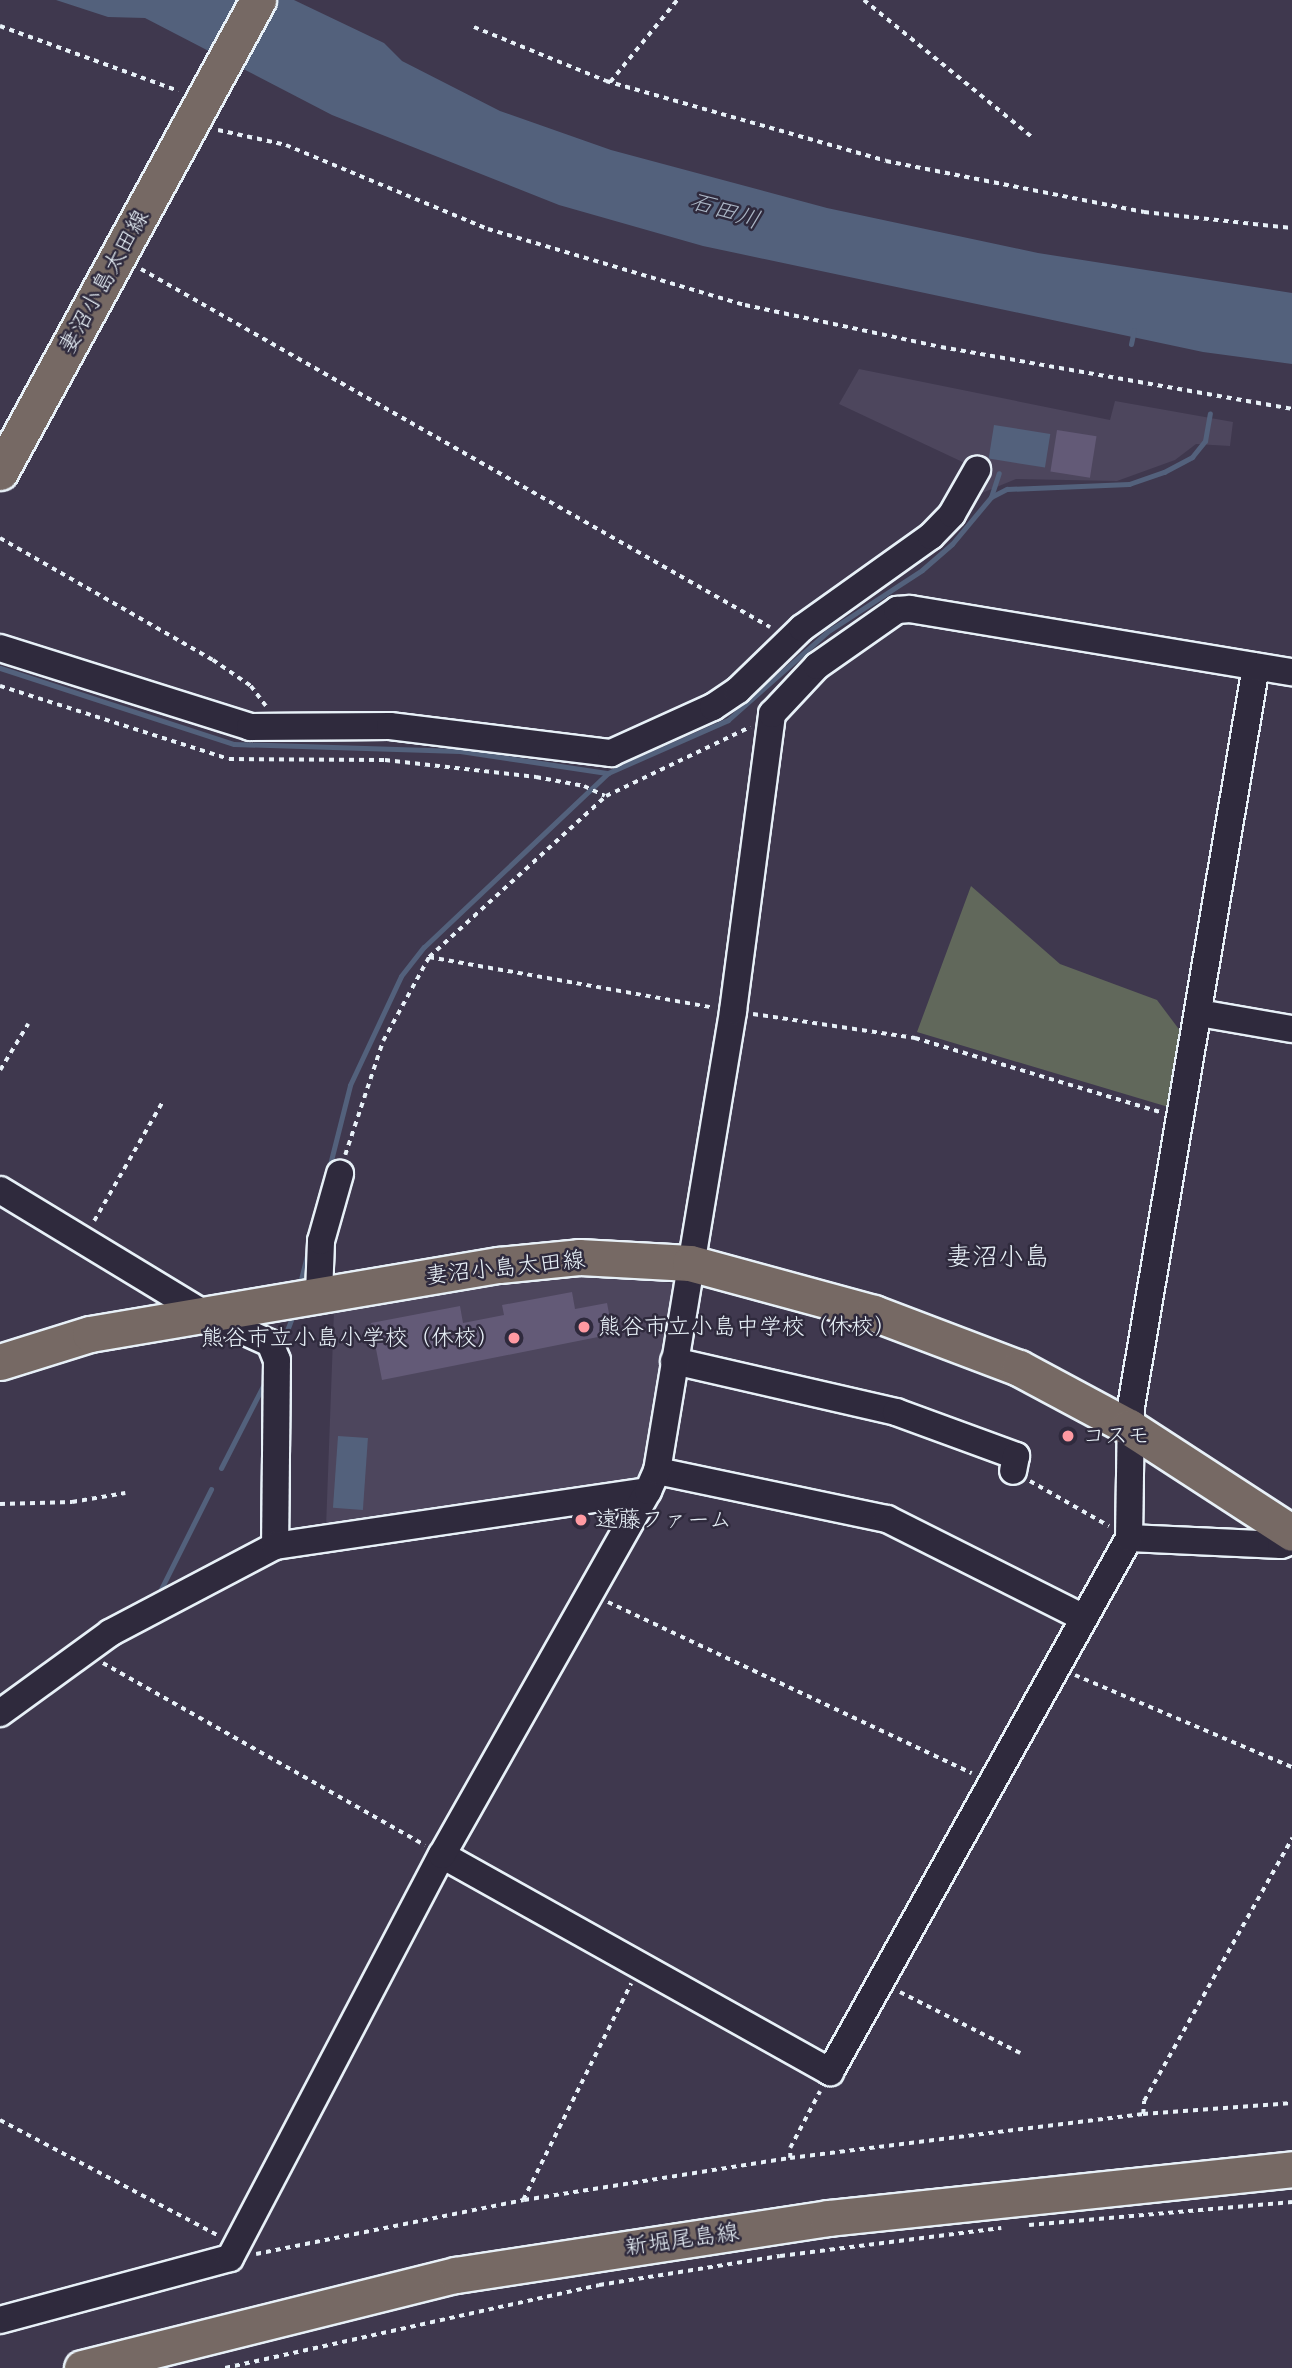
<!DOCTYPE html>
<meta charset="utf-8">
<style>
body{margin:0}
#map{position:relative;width:1292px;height:2368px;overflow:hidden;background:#3f384e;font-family:Sriracha,"Klee One",sans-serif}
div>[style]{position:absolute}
.built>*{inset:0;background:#4d465d}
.green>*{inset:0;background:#61685b}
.water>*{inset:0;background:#53617c;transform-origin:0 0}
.stream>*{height:5px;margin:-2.5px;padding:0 2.5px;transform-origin:2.5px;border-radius:2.5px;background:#53617c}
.building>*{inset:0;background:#635a77;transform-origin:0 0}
.path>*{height:3.5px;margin-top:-1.75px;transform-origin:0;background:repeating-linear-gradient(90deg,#e8f1f8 0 5px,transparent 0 10px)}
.roads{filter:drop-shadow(2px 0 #e8f1f8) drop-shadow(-2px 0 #e8f1f8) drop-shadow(0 2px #e8f1f8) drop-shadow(0 -2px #e8f1f8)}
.minor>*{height:26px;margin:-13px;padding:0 13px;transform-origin:13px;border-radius:13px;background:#2f2a3d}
.major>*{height:35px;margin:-17.5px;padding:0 17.5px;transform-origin:17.5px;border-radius:17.5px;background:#766964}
.dots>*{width:19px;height:19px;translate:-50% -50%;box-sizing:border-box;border:4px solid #2f2a3d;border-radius:50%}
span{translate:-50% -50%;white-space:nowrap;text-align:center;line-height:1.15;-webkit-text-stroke:5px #2f2a3d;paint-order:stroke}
.street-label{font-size:23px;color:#e8f1f8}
.poi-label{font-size:23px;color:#e8f1f8}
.left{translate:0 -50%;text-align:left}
.right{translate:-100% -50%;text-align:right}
.water-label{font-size:24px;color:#acb7c6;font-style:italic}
.quarter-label{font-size:26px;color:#e8f1f8}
</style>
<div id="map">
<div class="built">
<i style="clip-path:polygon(859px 369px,1110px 420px,1115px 401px,1233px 422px,1230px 446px,1196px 444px,1175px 460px,1117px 481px,1016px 479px,982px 493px,986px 473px,839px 404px)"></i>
<i style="clip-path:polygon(561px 1276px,624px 1276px,676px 1284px,649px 1467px,637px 1482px,326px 1528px,334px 1311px)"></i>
</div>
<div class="green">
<i style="clip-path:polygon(971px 886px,1060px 964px,1157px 1000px,1187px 1040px,1175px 1109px,917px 1032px)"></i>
</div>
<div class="water">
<i style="clip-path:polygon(56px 0,294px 0,384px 43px,402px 61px,500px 111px,611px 150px,827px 208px,1038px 253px,1292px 293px,1292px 364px,1203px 352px,703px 246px,559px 205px,332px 115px,145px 18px,108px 17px)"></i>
<i style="left:994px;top:425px;width:57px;height:34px;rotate:9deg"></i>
<i style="left:338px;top:1436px;width:30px;height:72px;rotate:4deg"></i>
</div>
<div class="stream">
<i style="left:1131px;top:344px;width:14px;rotate:-78deg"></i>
<i style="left:991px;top:497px;width:25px;rotate:-72deg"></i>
<i style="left:0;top:668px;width:246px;rotate:18deg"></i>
<i style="left:234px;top:744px;width:226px;rotate:1.8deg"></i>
<i style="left:460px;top:751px;width:150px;rotate:8.5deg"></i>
<i style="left:608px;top:773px;width:131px;rotate:-23.8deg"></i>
<i style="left:728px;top:720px;width:132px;rotate:-41.6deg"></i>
<i style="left:827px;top:632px;width:113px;rotate:-33.1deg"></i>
<i style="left:922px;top:570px;width:40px;rotate:-41deg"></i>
<i style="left:952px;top:544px;width:61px;rotate:-50.3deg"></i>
<i style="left:991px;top:497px;width:18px;rotate:-27deg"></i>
<i style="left:1007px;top:489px;width:122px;rotate:-2.3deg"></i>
<i style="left:1129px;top:484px;width:37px;rotate:-19deg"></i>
<i style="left:1164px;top:472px;width:32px;rotate:-28deg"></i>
<i style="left:1192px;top:457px;width:21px;rotate:-51deg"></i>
<i style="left:1205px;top:441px;width:28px;rotate:-80deg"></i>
<i style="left:300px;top:1283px;width:204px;rotate:-75.8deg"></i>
<i style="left:350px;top:1085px;width:120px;rotate:-64.9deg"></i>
<i style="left:401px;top:976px;width:37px;rotate:-52deg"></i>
<i style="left:424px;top:947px;width:253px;rotate:-43.4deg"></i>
<i style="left:286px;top:1333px;width:17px;rotate:-69deg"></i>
<i style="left:221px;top:1468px;width:99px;rotate:-62.9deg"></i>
<i style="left:160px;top:1591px;width:114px;rotate:-63.4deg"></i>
</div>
<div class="building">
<i style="left:1057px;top:430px;width:40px;height:42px;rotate:9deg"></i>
<i style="clip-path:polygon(572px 1292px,575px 1309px,607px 1303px,613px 1334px,382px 1380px,371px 1323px,460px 1306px,463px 1323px,504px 1315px,502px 1305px)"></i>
</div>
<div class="path">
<i style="left:864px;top:0;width:218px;rotate:39.2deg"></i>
<i style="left:0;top:26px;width:190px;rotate:20deg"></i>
<i style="left:474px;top:27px;width:143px;rotate:22.2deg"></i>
<i style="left:606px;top:81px;width:291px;rotate:15.9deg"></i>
<i style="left:886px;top:161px;width:263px;rotate:11.2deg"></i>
<i style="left:1144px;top:212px;width:149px;rotate:6.2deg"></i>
<i style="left:610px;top:82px;width:106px;rotate:-50.7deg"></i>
<i style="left:218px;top:130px;width:70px;rotate:12.4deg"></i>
<i style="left:286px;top:145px;width:219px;rotate:22.6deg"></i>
<i style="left:488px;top:229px;width:268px;rotate:16.5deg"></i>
<i style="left:745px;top:305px;width:200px;rotate:12.1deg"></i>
<i style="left:941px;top:347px;width:356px;rotate:10deg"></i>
<i style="left:141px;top:269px;width:724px;rotate:29.65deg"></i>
<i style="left:0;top:538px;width:245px;rotate:29.8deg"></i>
<i style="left:213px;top:660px;width:46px;rotate:34.4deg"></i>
<i style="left:251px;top:686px;width:25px;rotate:53deg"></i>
<i style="left:0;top:686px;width:240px;rotate:17.7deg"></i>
<i style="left:229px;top:759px;width:156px;rotate:0.4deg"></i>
<i style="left:385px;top:760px;width:152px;rotate:6.4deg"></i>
<i style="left:536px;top:777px;width:49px;rotate:10.6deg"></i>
<i style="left:584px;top:786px;width:23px;rotate:25deg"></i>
<i style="left:429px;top:957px;width:286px;rotate:10.1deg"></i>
<i style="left:753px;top:1014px;width:164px;rotate:8.4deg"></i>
<i style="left:915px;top:1038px;width:256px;rotate:16.8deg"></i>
<i style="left:0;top:1070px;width:54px;rotate:-58.7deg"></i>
<i style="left:345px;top:1155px;width:120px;rotate:-71.6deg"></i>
<i style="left:383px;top:1041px;width:96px;rotate:-61.3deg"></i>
<i style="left:429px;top:957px;width:239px;rotate:-42.3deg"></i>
<i style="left:606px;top:796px;width:160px;rotate:-25.6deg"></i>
<i style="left:94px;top:1221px;width:138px;rotate:-60.1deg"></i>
<i style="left:1030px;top:1481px;width:91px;rotate:29.7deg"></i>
<i style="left:0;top:1504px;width:72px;rotate:-1.6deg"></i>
<i style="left:72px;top:1502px;width:54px;rotate:-9.6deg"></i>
<i style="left:608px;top:1602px;width:402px;rotate:25.2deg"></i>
<i style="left:103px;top:1663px;width:370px;rotate:29.5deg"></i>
<i style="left:1075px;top:1675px;width:236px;rotate:23deg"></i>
<i style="left:900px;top:1992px;width:135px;rotate:26.9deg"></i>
<i style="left:1143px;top:2114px;width:13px;rotate:-86deg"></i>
<i style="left:1144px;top:2101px;width:302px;rotate:-60.6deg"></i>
<i style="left:0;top:2120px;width:248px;rotate:27.9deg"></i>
<i style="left:790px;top:2158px;width:10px;rotate:-90deg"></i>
<i style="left:790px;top:2148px;width:64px;rotate:-62.2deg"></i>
<i style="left:523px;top:2200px;width:242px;rotate:-63.5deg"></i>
<i style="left:1029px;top:2225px;width:264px;rotate:-5deg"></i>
<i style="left:256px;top:2254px;width:273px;rotate:-11.4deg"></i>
<i style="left:524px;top:2200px;width:269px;rotate:-9deg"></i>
<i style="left:790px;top:2158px;width:356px;rotate:-7.1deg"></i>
<i style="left:1143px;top:2114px;width:149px;rotate:-4.2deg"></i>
<i style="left:225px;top:2368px;width:383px;rotate:-12.5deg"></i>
<i style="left:599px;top:2285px;width:183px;rotate:-9.1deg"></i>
<i style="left:780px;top:2256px;width:223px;rotate:-7.2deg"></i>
</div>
<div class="roads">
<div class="minor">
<i style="left:0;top:648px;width:262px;rotate:17.5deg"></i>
<i style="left:250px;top:727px;width:140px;rotate:-0.4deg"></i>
<i style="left:390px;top:726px;width:223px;rotate:7deg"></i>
<i style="left:611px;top:753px;width:112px;rotate:-24.3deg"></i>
<i style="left:713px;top:707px;width:30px;rotate:-34deg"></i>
<i style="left:738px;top:690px;width:89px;rotate:-44.1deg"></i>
<i style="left:802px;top:628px;width:158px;rotate:-35.5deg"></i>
<i style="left:931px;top:536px;width:30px;rotate:-46deg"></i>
<i style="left:952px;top:514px;width:51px;rotate:-60.4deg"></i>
<i style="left:1199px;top:1013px;width:94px;rotate:9.8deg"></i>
<i style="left:0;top:1190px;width:237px;rotate:31.2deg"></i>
<i style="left:203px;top:1313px;width:73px;rotate:24.1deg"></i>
<i style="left:270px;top:1343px;width:18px;rotate:68deg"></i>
<i style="left:277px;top:1360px;width:186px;rotate:90.6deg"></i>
<i style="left:319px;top:1294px;width:53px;rotate:-87.8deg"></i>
<i style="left:321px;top:1241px;width:70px;rotate:-74.2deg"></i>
<i style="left:674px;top:1361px;width:228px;rotate:12.9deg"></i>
<i style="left:896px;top:1412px;width:128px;rotate:20.1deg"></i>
<i style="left:1016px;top:1456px;width:15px;rotate:101deg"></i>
<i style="left:657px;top:1471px;width:235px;rotate:11.8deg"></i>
<i style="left:887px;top:1519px;width:220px;rotate:26.7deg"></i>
<i style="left:1129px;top:1538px;width:152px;rotate:2.6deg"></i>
<i style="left:1281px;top:1545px;width:12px;rotate:-20deg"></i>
<i style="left:0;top:1713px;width:136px;rotate:-36deg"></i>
<i style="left:110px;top:1633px;width:187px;rotate:-27.8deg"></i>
<i style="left:275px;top:1546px;width:377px;rotate:-8.4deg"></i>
<i style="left:442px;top:1855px;width:445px;rotate:29.2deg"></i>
<i style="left:830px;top:2072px;width:612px;rotate:-60.75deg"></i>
<i style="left:1129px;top:1538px;width:131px;rotate:-89.1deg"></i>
<i style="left:1131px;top:1407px;width:751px;rotate:-80.42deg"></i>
<i style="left:0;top:2320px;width:238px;rotate:-15.1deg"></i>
<i style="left:230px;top:2258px;width:455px;rotate:-62.3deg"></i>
<i style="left:442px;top:1855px;width:418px;rotate:-60.5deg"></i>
<i style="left:648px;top:1491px;width:22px;rotate:-66deg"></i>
<i style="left:657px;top:1471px;width:466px;rotate:-80.6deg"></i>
<i style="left:733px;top:1011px;width:300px;rotate:-82.5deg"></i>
<i style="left:772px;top:714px;width:66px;rotate:-46.8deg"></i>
<i style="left:817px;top:666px;width:98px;rotate:-35deg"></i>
<i style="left:897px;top:610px;width:13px;rotate:-4deg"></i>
<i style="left:910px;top:609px;width:387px;rotate:9.4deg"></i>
</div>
<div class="major">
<i style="left:0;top:472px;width:538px;rotate:-61.34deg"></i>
<i style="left:0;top:1362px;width:94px;rotate:-17.3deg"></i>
<i style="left:90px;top:1334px;width:415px;rotate:-9.6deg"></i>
<i style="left:499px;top:1265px;width:80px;rotate:-5.7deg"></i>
<i style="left:579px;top:1257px;width:111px;rotate:3.1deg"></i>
<i style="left:690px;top:1263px;width:191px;rotate:15.2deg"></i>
<i style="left:874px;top:1313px;width:155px;rotate:20.8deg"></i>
<i style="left:1019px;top:1368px;width:125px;rotate:28.2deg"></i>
<i style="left:1129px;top:1427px;width:194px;rotate:33deg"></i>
<i style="left:82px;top:2368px;width:385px;rotate:-14deg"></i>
<i style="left:456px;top:2275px;width:376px;rotate:-8.7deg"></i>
<i style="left:828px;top:2218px;width:467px;rotate:-6deg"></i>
</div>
</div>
<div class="dots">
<i style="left:584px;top:1327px;background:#ff9aa2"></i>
<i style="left:514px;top:1338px;background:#ff9aa2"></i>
<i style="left:1068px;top:1436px;background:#ff9aa2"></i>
<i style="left:581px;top:1520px;background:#ff9aa2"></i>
</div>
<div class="street-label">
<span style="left:104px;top:282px;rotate:-61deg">妻沼小島太田線</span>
<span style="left:505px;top:1268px;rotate:-6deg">妻沼小島太田線</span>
<span style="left:682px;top:2240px;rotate:-8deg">新堀尾島線</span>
</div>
<div class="poi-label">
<span class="left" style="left:598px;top:1327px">熊谷市立小島中学校（休校）</span>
<span class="right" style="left:500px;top:1338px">熊谷市立小島小学校（休校）</span>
<span class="left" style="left:1082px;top:1436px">コスモ</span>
<span class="left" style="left:595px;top:1520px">遠藤ファーム</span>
</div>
<div class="water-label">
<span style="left:725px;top:211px;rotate:17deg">石田川</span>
</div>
<div class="quarter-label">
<span style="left:998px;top:1257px">妻沼小島</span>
</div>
</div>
